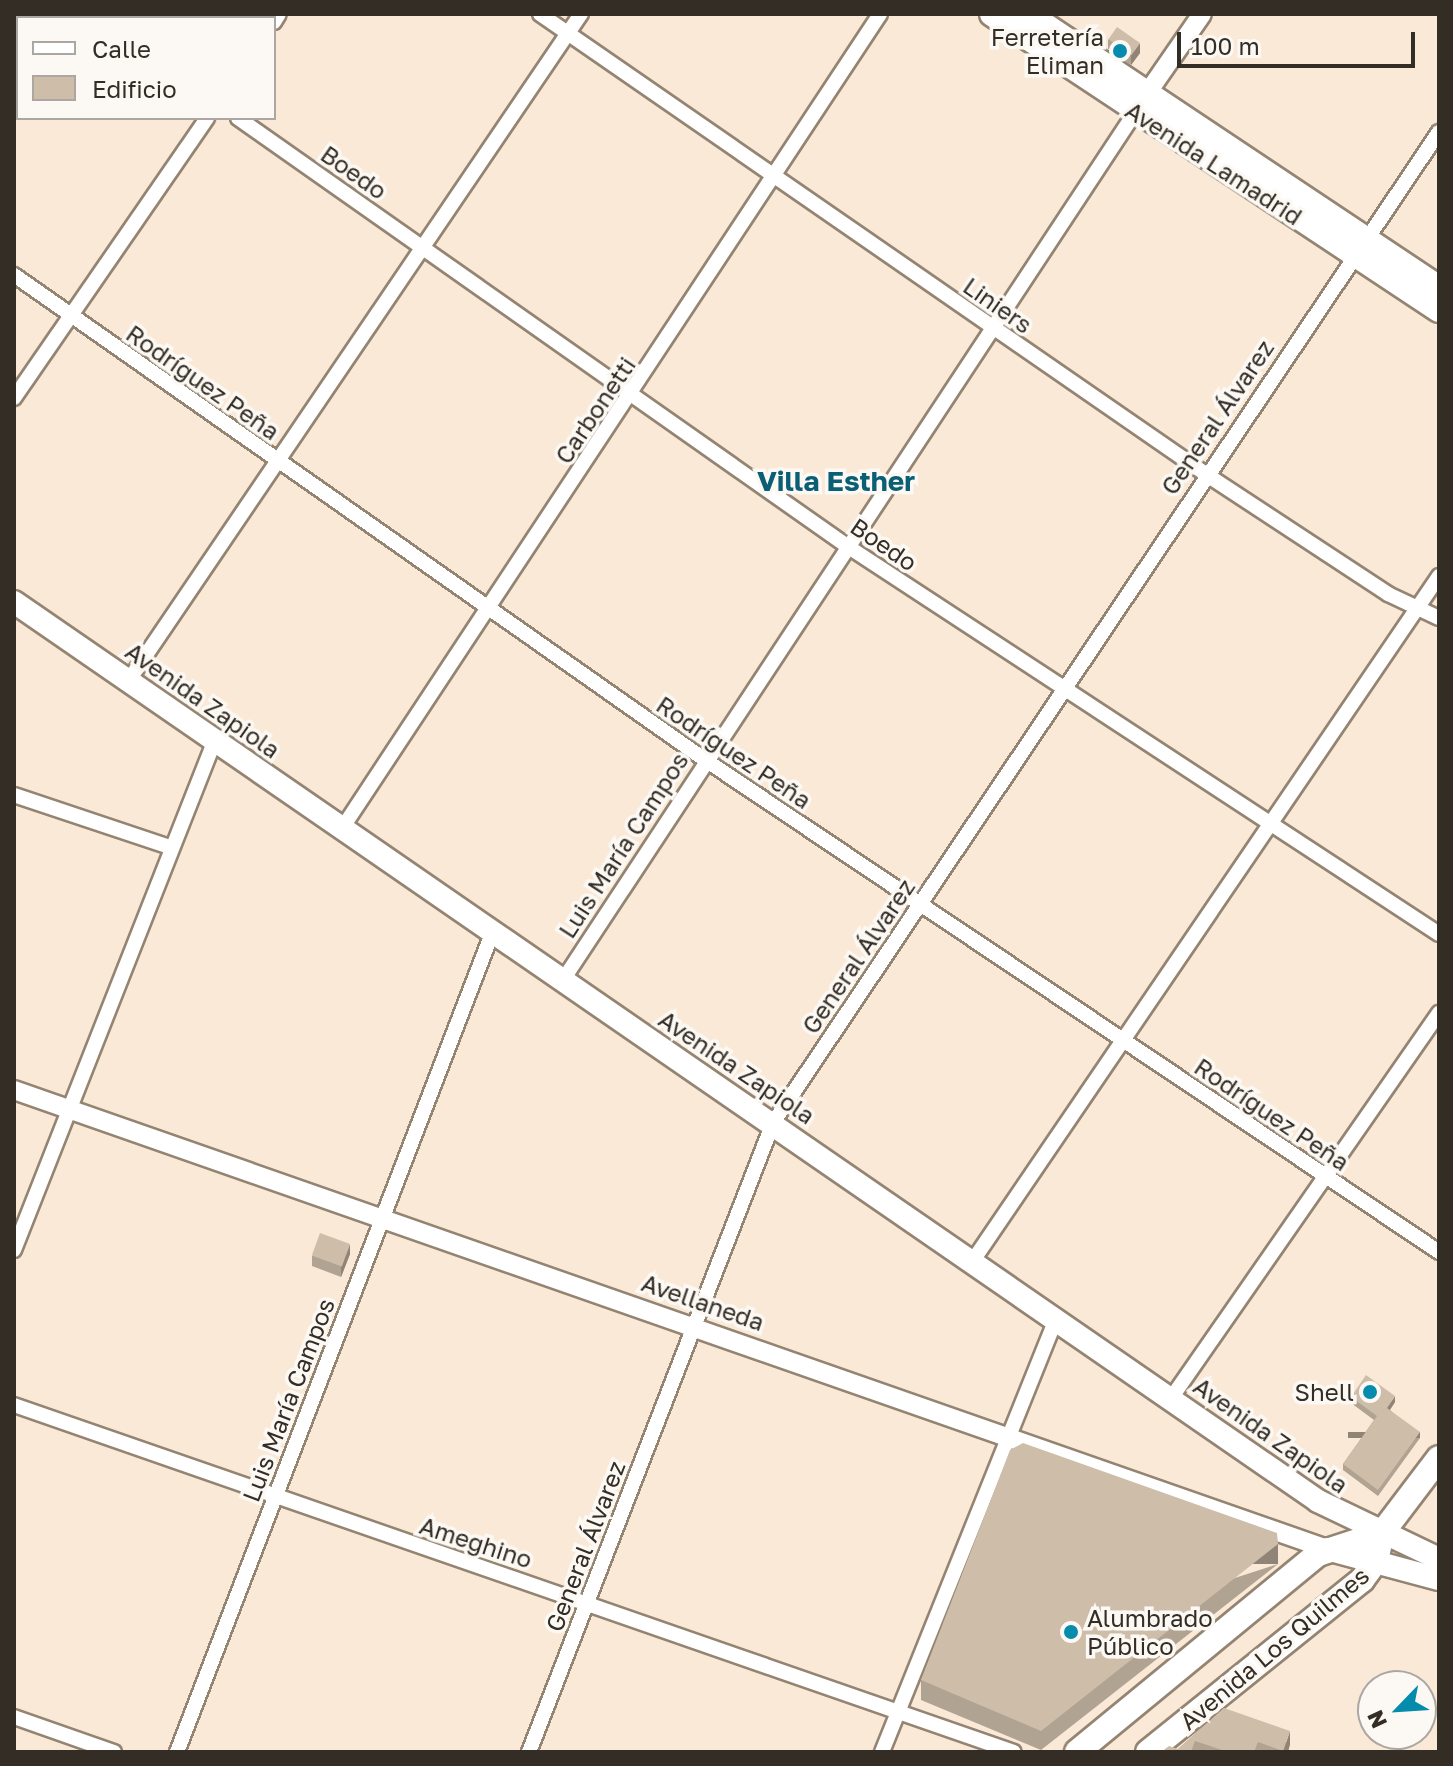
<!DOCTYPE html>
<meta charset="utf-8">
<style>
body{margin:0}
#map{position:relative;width:1453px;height:1766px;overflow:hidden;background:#fae9d6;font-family:"Golos Text",sans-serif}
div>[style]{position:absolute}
.roads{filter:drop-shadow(2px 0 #948472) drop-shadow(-2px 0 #948472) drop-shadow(0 2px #948472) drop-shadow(0 -2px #948472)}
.minor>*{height:14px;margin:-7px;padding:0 7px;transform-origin:7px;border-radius:7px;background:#fff}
.tertiary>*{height:18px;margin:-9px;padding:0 9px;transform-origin:9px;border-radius:9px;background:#fff}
.secondary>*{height:22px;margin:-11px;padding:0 11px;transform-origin:11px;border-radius:11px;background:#fff}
.primary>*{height:24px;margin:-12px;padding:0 12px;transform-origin:12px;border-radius:12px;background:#fff}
.wall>*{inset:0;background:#b0a391}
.shaded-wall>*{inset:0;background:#908476;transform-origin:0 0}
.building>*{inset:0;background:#cdbda9;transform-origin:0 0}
.dots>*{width:22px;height:22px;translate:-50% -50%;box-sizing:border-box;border:4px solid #fcf9f5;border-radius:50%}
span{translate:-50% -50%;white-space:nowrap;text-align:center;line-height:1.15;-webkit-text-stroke:7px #fcf9f5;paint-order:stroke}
.poi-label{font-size:24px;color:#332d25}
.right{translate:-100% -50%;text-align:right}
.left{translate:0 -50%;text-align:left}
.street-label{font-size:24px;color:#332d25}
.quarter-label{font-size:28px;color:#0a5f75;font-weight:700}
.frame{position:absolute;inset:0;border:16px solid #332d25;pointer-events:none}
.legend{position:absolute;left:16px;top:16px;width:260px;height:104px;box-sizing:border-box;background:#fcf9f5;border:2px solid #aca7a2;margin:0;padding:10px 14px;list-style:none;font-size:24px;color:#332d25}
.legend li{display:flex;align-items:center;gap:16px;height:40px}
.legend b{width:40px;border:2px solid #aca7a2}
.north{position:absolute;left:1357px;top:1670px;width:80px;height:80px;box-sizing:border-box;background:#fcf9f5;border:2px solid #aca7a2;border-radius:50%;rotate:245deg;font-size:22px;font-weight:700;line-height:32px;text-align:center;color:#332d25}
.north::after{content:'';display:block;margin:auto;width:28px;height:36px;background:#058bab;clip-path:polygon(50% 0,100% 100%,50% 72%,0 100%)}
.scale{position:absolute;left:1177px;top:32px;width:238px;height:36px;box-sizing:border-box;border:4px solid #332d25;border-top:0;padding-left:10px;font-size:24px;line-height:28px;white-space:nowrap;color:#332d25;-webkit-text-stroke:6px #fcf9f5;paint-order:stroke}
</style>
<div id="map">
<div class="roads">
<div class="minor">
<i style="left:88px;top:14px;width:7px;rotate:34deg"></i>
<i style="left:540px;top:14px;width:807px;rotate:34.65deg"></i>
<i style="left:1204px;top:473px;width:220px;rotate:33.3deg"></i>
<i style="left:1388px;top:594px;width:56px;rotate:25.2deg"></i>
<i style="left:274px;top:22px;width:9px;rotate:-58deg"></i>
<i style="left:238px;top:118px;width:744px;rotate:35.1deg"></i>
<i style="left:847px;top:546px;width:708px;rotate:33.24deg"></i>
<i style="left:14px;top:275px;width:843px;rotate:35.05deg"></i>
<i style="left:704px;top:759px;width:885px;rotate:33.85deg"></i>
<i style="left:14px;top:398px;width:340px;rotate:-55.4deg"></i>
<i style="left:129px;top:680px;width:805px;rotate:-55.84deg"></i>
<i style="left:14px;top:795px;width:163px;rotate:18.5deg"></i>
<i style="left:343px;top:827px;width:974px;rotate:-56.55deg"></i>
<i style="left:563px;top:980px;width:1048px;rotate:-56.6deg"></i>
<i style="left:14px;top:1250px;width:548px;rotate:-68.49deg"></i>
<i style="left:972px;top:1262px;width:830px;rotate:-55.75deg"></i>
<i style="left:1172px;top:1397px;width:468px;rotate:-55.2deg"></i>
<i style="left:14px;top:1405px;width:1058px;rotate:19.14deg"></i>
<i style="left:14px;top:1717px;width:106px;rotate:19.3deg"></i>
<i style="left:177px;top:1752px;width:880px;rotate:-68.95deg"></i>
<i style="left:529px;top:1752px;width:675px;rotate:-68.8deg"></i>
<i style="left:773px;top:1123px;width:1194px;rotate:-56.1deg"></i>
<i style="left:882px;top:1752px;width:467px;rotate:-68.1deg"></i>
</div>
<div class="tertiary">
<i style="left:1146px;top:95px;width:98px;rotate:-55.3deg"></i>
<i style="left:14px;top:1090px;width:1391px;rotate:19.27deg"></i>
</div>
<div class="secondary">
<i style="left:14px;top:602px;width:1584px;rotate:34.58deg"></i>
<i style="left:1318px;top:1501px;width:134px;rotate:25.6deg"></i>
<i style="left:1327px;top:1549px;width:116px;rotate:15deg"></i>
</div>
<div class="primary">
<i style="left:992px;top:14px;width:536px;rotate:33.51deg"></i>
<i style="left:1028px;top:14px;width:494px;rotate:33.7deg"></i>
<i style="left:1077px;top:1752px;width:312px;rotate:-39.4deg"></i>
<i style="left:1318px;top:1554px;width:67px;rotate:-18.2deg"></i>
<i style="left:1148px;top:1752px;width:275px;rotate:-38.8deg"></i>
<i style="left:1362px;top:1580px;width:24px;rotate:-54deg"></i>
<i style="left:1376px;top:1561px;width:29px;rotate:-78deg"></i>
<i style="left:1382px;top:1533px;width:94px;rotate:-52.8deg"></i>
</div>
</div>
<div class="wall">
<i style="clip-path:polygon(1108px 39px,1140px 53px,1131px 65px,1108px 49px)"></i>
<i style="clip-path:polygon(350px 1254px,341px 1277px,312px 1266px,312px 1256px)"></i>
<i style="clip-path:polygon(1351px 1397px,1395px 1402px,1390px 1410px,1420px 1438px,1378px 1496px,1343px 1470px,1343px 1464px,1374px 1420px,1351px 1403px)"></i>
<i style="clip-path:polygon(1278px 1564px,1041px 1750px,921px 1700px,921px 1680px)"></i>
<i style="clip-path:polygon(1224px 1708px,1290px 1744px,1288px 1752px,1161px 1752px,1178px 1749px)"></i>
</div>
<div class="shaded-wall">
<i style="clip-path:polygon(1140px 43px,1140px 53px,1131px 65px,1131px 55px)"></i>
<i style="clip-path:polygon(350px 1244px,350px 1254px,341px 1277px,341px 1267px)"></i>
<i style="clip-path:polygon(1395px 1396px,1395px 1402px,1387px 1414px,1387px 1408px)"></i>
<i style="left:1420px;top:1432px;width:6px;height:72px;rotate:90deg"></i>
<i style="left:1278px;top:1544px;width:20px;height:302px;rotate:90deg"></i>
<i style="clip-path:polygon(1290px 1731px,1290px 1744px,1288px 1752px,1283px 1752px)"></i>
</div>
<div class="building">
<i style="left:1117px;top:27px;width:28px;height:15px;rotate:35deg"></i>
<i style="left:320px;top:1233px;width:32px;height:24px;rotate:20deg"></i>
<i style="clip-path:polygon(1366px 1375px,1395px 1396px,1387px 1408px,1420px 1432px,1378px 1490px,1343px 1464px,1377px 1416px,1351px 1397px)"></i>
<i style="clip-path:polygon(1023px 1443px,1277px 1533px,1278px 1544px,1041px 1731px,921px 1680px,1010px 1450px)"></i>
<i style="clip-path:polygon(1224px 1708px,1290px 1731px,1283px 1751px,1258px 1742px,1254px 1752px,1228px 1752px,1195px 1741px,1191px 1752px,1161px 1752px,1169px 1746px,1178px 1749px)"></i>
</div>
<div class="dots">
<i style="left:1120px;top:51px;background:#058bab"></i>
<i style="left:1370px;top:1392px;background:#058bab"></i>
<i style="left:1071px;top:1632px;background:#058bab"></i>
</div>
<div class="poi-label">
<span class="right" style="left:1104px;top:51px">Ferretería<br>Eliman</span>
<span class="right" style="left:1354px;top:1392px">Shell</span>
<span class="left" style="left:1087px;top:1632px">Alumbrado<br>Público</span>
</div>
<div class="street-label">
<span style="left:1214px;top:163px;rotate:33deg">Avenida Lamadrid</span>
<span style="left:354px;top:172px;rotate:35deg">Boedo</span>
<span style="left:998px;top:305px;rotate:35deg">Liniers</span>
<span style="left:203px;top:382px;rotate:35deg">Rodríguez Peña</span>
<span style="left:595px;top:410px;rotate:-56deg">Carbonetti</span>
<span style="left:1217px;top:417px;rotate:-56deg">General Álvarez</span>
<span style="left:884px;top:544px;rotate:34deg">Boedo</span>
<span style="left:203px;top:700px;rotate:35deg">Avenida Zapiola</span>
<span style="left:734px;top:752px;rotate:34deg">Rodríguez Peña</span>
<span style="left:623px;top:845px;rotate:-57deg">Luis María Campos</span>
<span style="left:858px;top:956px;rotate:-56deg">General Álvarez</span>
<span style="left:737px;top:1067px;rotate:34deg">Avenida Zapiola</span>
<span style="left:1272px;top:1114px;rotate:34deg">Rodríguez Peña</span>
<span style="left:703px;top:1302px;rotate:19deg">Avellaneda</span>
<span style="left:288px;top:1400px;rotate:-69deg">Luis María Campos</span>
<span style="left:1271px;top:1435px;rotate:35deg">Avenida Zapiola</span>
<span style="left:476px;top:1542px;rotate:18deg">Ameghino</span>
<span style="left:585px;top:1546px;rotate:-69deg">General Álvarez</span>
<span style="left:1274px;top:1648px;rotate:-40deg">Avenida Los Quilmes</span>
</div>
<div class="quarter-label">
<span style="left:836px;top:481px">Villa Esther</span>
</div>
<div class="frame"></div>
<ul class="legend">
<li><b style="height:10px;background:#fff"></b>Calle</li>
<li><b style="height:22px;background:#cdbda9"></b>Edificio</li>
</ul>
<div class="north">N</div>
<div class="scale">100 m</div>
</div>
